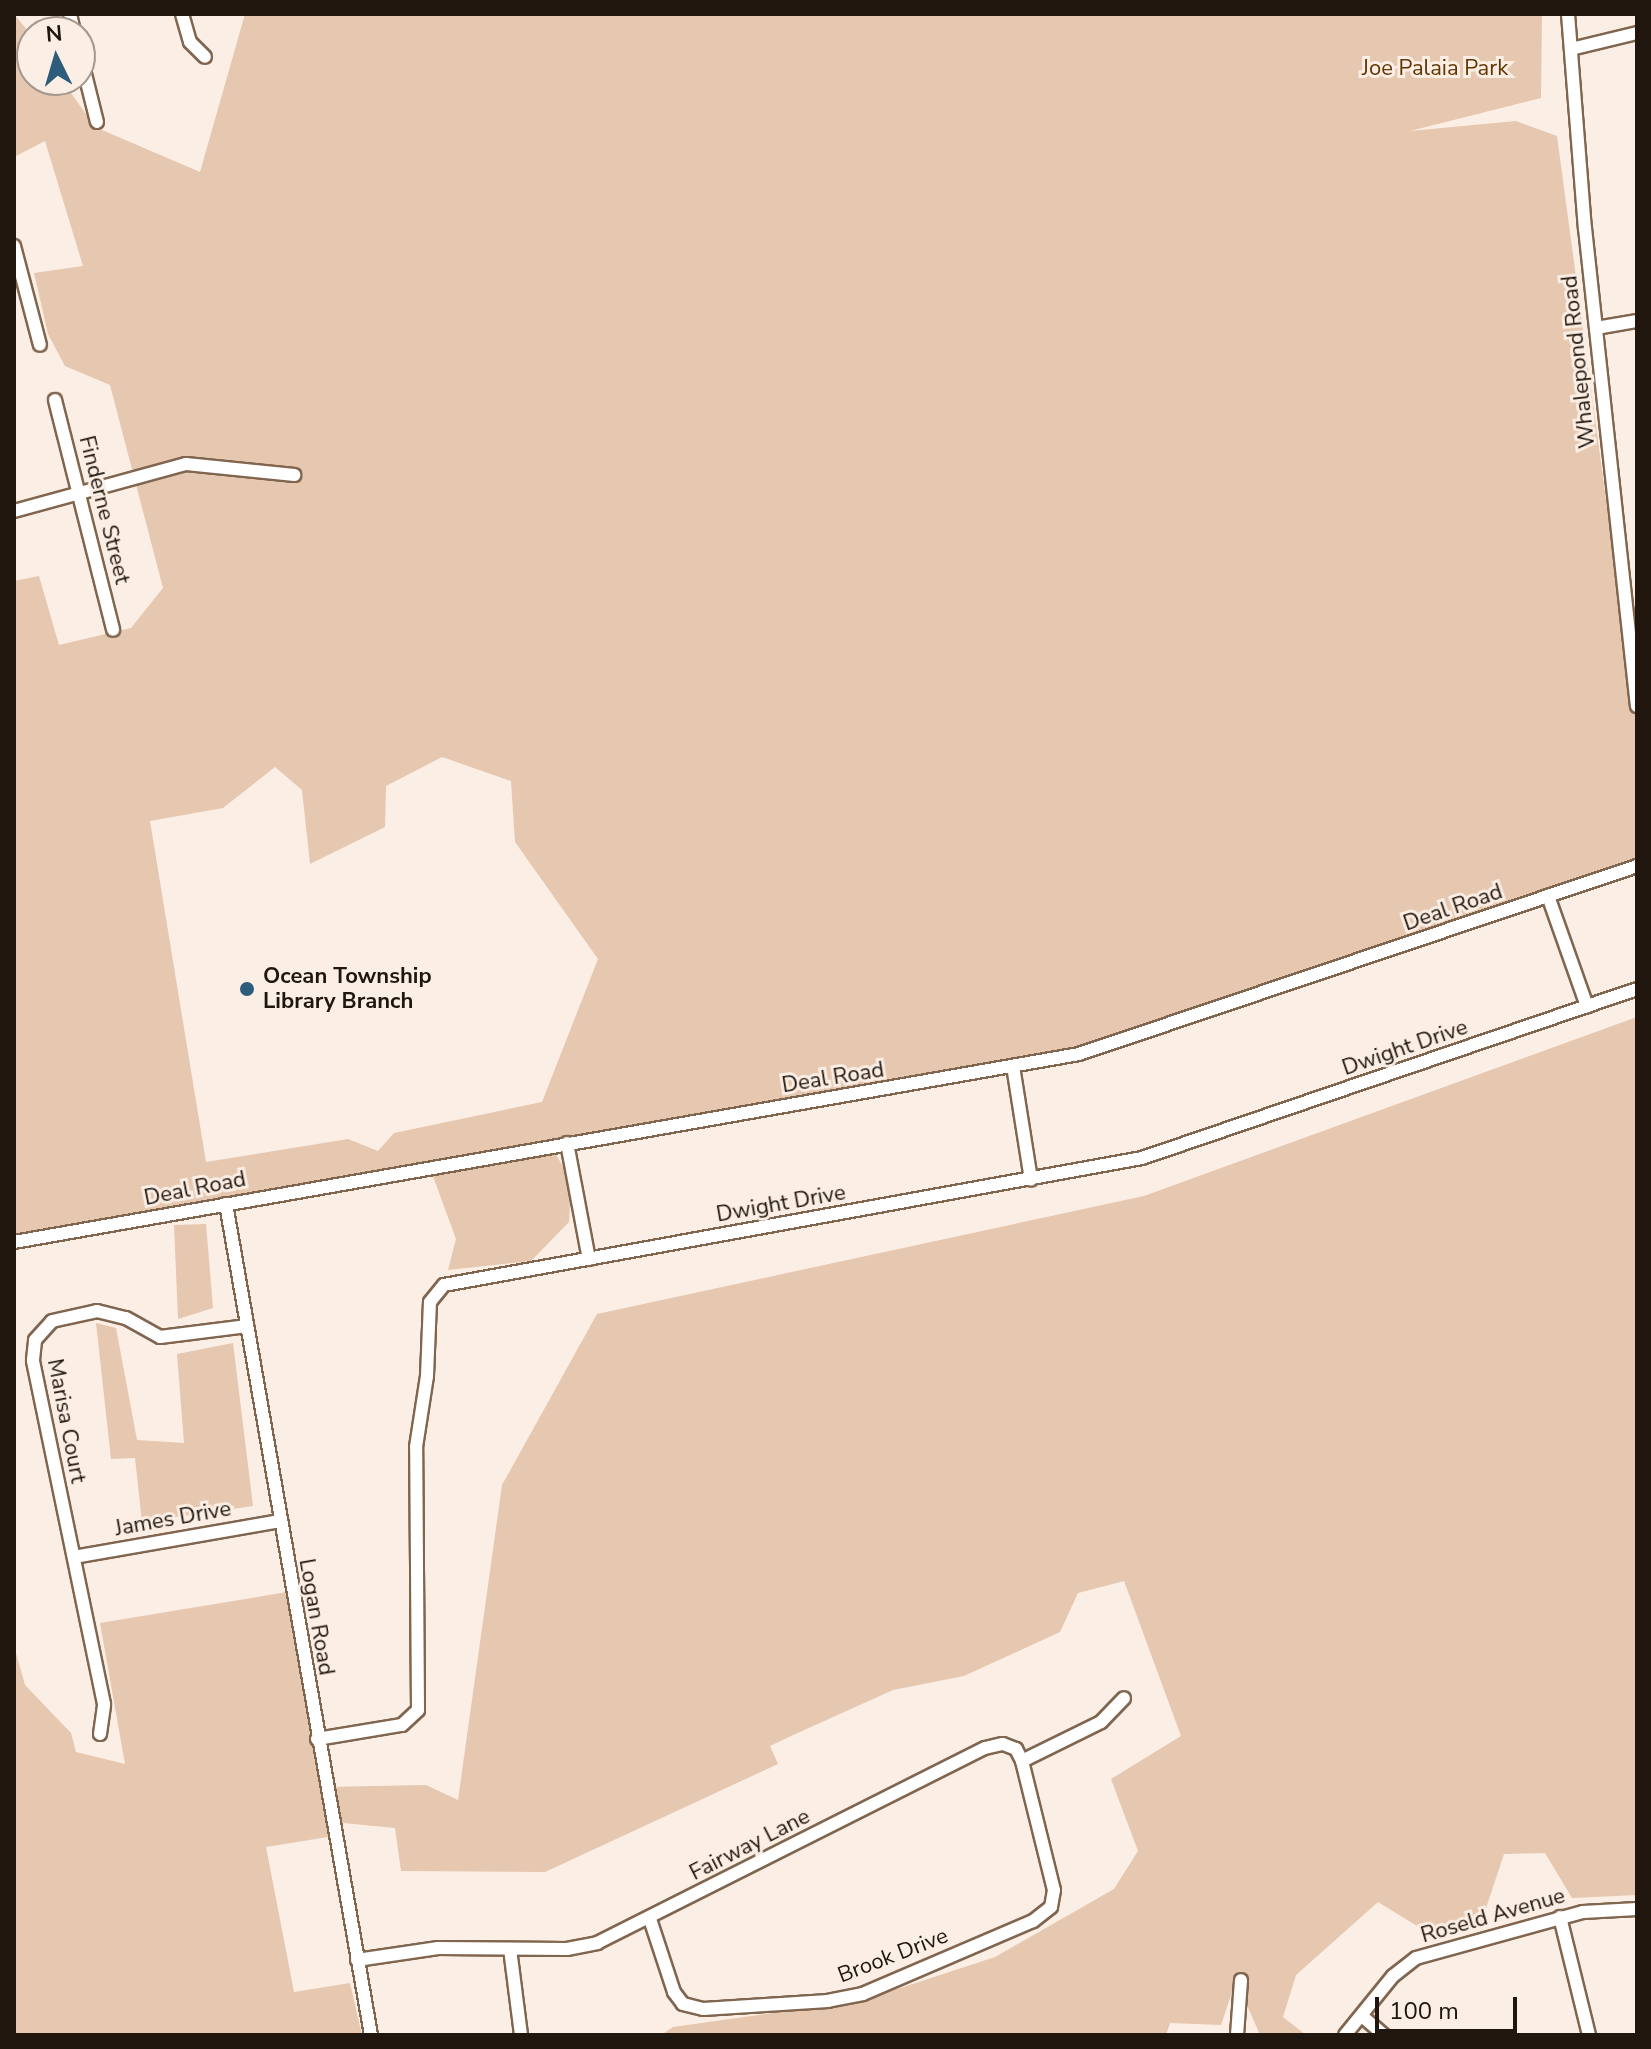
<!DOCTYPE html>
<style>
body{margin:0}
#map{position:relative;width:1651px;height:2049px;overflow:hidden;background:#fbeee4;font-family:"Nunito Sans",sans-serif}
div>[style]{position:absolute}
.green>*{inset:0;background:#e6c7af}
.roads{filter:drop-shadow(2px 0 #80654f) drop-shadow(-2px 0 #80654f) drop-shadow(0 2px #80654f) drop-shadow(0 -2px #80654f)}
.minor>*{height:12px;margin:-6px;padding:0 6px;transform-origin:6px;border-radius:6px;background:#fff}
.dots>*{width:22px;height:22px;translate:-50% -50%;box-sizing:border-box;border:4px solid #fbeee4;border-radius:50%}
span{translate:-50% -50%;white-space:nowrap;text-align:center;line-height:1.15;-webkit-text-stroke:6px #fbeee4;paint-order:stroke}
.park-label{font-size:22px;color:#633502}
.street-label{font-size:22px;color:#21160d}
.poi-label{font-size:22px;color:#21160d;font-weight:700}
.left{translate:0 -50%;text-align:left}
.frame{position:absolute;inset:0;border:16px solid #21160d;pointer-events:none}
.north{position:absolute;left:16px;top:16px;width:80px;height:80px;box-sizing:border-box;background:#fbeee4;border:2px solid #a4988e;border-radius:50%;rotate:355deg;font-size:22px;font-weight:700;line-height:32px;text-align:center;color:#21160d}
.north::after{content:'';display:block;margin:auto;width:28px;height:36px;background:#2e5c7b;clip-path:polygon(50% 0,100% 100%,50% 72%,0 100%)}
.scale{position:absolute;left:1375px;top:1997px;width:142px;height:36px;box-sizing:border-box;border:4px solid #21160d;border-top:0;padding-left:10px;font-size:24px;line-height:28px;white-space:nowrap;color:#21160d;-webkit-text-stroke:6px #fbeee4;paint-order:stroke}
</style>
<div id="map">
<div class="green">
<i style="clip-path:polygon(evenodd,14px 14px,32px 36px,32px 80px,62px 80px,95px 127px,200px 172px,245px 14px,1542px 14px,1541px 98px,1410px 131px,1516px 121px,1557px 136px,1637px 730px,1637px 867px,1114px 1046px,552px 1148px,571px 1180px,569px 1222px,531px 1261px,448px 1270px,456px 1239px,431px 1171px,14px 1247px,14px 581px,39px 576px,59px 645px,131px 628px,163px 588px,110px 385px,65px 366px,48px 334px,34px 273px,83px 266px,45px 141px,14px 157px,14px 14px,442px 757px,511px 781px,515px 842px,598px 959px,542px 1102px,394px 1133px,378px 1151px,348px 1139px,206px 1162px,150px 821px,223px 808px,275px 767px,302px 790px,310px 864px,385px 827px,386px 786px,442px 757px)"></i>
<i style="clip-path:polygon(1637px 1017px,1637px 1895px,1572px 1898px,1545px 1853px,1504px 1854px,1480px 1926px,1422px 1929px,1378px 1902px,1296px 1975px,1283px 2017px,1306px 2035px,1260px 2035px,1236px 1980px,1221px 2025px,1170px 2023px,1166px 2035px,661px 2035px,673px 2027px,864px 2000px,995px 1957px,1114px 1889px,1138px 1851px,1111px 1779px,1181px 1736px,1124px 1581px,1078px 1593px,1060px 1632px,964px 1676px,893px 1690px,791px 1736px,770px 1746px,778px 1764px,545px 1872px,401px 1871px,395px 1828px,333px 1822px,334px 1836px,266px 1847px,294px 1992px,350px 1983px,362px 2035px,14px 2035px,14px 1646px,25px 1685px,71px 1733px,76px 1752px,125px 1764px,100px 1623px,293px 1591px,326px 1787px,426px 1785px,458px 1800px,502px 1485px,597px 1314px,1144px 1196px)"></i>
<i style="clip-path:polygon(206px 1224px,213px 1308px,178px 1319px,174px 1225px)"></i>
<i style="clip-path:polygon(96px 1323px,116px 1328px,137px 1440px,184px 1443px,177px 1354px,233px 1343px,253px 1506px,142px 1522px,135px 1458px,111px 1459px)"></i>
</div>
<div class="roads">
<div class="minor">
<i style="left:70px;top:14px;width:18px;rotate:77deg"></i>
<i style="left:182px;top:14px;width:29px;rotate:74deg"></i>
<i style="left:190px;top:42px;width:21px;rotate:45deg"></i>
<i style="left:1568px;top:14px;width:215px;rotate:85.5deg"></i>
<i style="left:1585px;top:228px;width:481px;rotate:83.8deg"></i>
<i style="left:1571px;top:49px;width:68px;rotate:-13.6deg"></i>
<i style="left:80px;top:54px;width:70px;rotate:76deg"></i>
<i style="left:14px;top:246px;width:102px;rotate:75.3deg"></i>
<i style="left:1596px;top:328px;width:42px;rotate:-9.7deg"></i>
<i style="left:55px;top:400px;width:237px;rotate:75.8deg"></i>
<i style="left:14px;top:511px;width:178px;rotate:-15.3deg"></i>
<i style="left:186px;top:464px;width:109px;rotate:5.8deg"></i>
<i style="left:1548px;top:896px;width:117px;rotate:70.5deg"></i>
<i style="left:1013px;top:1066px;width:115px;rotate:81deg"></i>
<i style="left:567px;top:1143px;width:118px;rotate:79.3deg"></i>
<i style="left:226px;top:1204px;width:844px;rotate:80.1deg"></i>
<i style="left:14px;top:1242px;width:1081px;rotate:-10.01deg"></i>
<i style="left:1079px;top:1054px;width:589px;rotate:-18.62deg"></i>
<i style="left:74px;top:1557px;width:209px;rotate:-9.9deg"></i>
<i style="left:100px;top:1734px;width:30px;rotate:-82deg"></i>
<i style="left:104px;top:1704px;width:351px;rotate:-101.7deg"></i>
<i style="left:33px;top:1360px;width:20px;rotate:-84deg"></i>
<i style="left:35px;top:1340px;width:25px;rotate:-48deg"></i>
<i style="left:52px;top:1321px;width:46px;rotate:-12.5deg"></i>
<i style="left:97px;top:1311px;width:30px;rotate:14deg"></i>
<i style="left:126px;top:1318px;width:39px;rotate:29deg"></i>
<i style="left:160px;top:1337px;width:88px;rotate:-7.2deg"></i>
<i style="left:317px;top:1739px;width:86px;rotate:-9.4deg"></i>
<i style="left:402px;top:1725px;width:22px;rotate:-43deg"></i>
<i style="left:418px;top:1710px;width:263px;rotate:-90.4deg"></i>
<i style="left:416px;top:1447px;width:72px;rotate:-81.2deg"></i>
<i style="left:427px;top:1376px;width:74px;rotate:-87.7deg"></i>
<i style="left:430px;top:1302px;width:22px;rotate:-51deg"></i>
<i style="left:444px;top:1285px;width:709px;rotate:-10.31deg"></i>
<i style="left:1142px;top:1158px;width:523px;rotate:-18.85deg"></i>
<i style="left:1022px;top:1761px;width:88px;rotate:-26.3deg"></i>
<i style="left:1101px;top:1722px;width:33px;rotate:-46deg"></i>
<i style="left:1560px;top:1917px;width:122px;rotate:76.2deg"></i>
<i style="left:510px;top:1949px;width:87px;rotate:82.7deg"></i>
<i style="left:357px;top:1960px;width:82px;rotate:-8.4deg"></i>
<i style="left:438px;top:1948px;width:129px;rotate:0.4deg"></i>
<i style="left:567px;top:1949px;width:31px;rotate:-11deg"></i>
<i style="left:597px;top:1943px;width:434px;rotate:-26.7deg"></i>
<i style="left:985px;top:1748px;width:18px;rotate:-13deg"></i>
<i style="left:1003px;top:1744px;width:14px;rotate:21deg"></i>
<i style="left:1016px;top:1749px;width:13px;rotate:63deg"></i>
<i style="left:1022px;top:1761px;width:133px;rotate:76.1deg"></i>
<i style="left:1054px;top:1890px;width:17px;rotate:100deg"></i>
<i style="left:1051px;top:1907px;width:23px;rotate:142deg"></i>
<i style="left:1033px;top:1921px;width:185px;rotate:156.8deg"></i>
<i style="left:863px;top:1994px;width:36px;rotate:169deg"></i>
<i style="left:828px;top:2001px;width:125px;rotate:176.3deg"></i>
<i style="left:703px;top:2009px;width:21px;rotate:-166deg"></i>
<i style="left:683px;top:2004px;width:15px;rotate:-127deg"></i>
<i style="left:674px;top:1992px;width:77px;rotate:-108.2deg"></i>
<i style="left:1362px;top:2016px;width:29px;rotate:41deg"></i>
<i style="left:1237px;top:2035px;width:55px;rotate:-85.8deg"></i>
<i style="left:1345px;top:2035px;width:76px;rotate:-50.9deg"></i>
<i style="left:1393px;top:1976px;width:29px;rotate:-38deg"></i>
<i style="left:1416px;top:1958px;width:173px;rotate:-15.4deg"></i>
<i style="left:1583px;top:1912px;width:54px;rotate:-3.2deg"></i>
</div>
</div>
<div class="dots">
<i style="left:247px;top:989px;background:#2e5c7b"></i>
</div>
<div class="park-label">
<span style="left:1435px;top:69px">Joe Palaia Park</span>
</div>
<div class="street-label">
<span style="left:1579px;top:362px;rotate:-96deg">Whalepond Road</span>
<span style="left:104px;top:510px;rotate:76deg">Finderne Street</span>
<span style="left:1453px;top:908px;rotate:-19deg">Deal Road</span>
<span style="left:1405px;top:1048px;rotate:-19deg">Dwight Drive</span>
<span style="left:833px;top:1078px;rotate:-9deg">Deal Road</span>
<span style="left:195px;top:1189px;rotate:-11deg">Deal Road</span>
<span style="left:781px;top:1204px;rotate:-10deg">Dwight Drive</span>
<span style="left:66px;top:1421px;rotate:79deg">Marisa Court</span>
<span style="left:173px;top:1519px;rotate:-10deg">James Drive</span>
<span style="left:316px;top:1617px;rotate:80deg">Logan Road</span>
<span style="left:750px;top:1845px;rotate:-27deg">Fairway Lane</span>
<span style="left:1493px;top:1916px;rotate:-16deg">Roseld Avenue</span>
<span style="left:893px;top:1956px;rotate:-21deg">Brook Drive</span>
</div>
<div class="poi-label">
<span class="left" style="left:263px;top:989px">Ocean Township<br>Library Branch</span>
</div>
<div class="frame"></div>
<div class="north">N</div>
<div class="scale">100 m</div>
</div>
